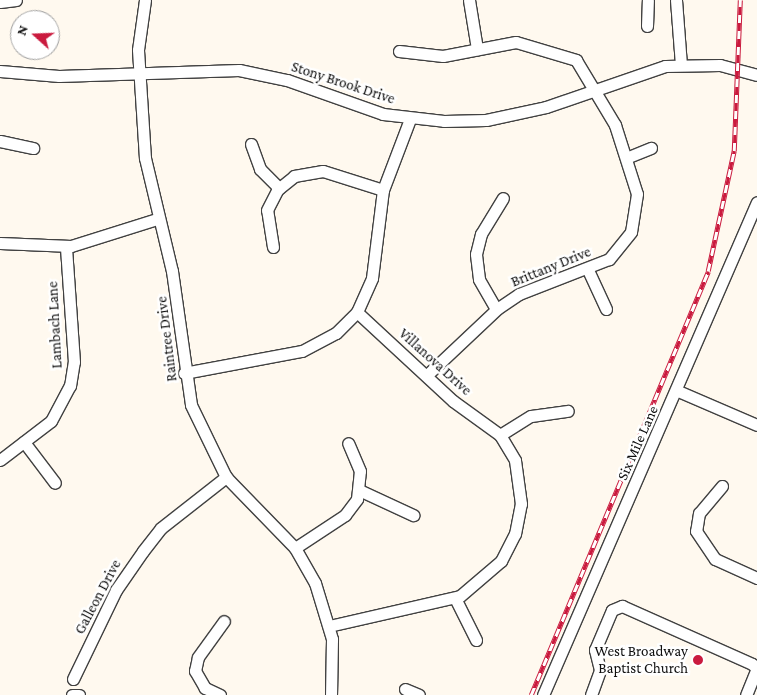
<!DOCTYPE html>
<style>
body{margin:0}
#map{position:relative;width:757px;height:695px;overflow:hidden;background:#fff9ef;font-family:"Crimson Pro",serif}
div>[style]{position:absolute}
.roads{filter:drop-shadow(1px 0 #414141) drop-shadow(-1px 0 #414141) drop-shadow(0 1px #414141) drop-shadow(0 -1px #414141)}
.minor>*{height:11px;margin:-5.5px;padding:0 5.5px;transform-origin:5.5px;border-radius:5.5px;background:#fff}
.rail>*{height:4.5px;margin-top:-2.25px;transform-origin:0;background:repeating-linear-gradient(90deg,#fff 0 8px,#ca1a3e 0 16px);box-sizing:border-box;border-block:1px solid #ca1a3e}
.dots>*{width:14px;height:14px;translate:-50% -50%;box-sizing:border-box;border:2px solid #fff;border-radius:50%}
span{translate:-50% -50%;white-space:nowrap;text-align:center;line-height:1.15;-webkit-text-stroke:5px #fff;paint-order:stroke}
.street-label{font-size:15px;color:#0e0e0e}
.poi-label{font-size:15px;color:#0e0e0e}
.right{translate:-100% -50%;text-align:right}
.north{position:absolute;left:10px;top:10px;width:50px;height:50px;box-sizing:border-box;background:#fff;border:1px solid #9f9f9f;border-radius:50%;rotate:290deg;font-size:14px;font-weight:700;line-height:20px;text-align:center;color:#0e0e0e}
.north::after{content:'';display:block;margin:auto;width:18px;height:22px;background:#ca1a3e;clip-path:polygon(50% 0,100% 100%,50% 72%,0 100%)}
</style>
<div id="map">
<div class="roads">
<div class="minor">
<i style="left:145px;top:0;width:50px;rotate:98deg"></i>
<i style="left:138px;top:50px;width:108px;rotate:86.3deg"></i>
<i style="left:145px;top:158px;width:116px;rotate:76.6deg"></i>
<i style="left:172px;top:271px;width:135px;rotate:81.9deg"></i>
<i style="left:191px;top:405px;width:80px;rotate:64.1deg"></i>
<i style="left:226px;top:477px;width:99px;rotate:45.8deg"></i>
<i style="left:295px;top:548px;width:40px;rotate:60.3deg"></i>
<i style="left:315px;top:583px;width:59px;rotate:73.1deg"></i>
<i style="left:332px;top:639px;width:56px;rotate:91deg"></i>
<i style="left:469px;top:0;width:50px;rotate:80.7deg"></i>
<i style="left:676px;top:0;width:65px;rotate:85.6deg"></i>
<i style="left:0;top:2px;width:16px;rotate:-7deg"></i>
<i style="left:647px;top:26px;width:26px;rotate:-88deg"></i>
<i style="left:399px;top:51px;width:44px;rotate:6.5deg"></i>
<i style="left:443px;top:56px;width:74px;rotate:-10.9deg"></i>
<i style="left:516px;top:42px;width:63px;rotate:16.7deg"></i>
<i style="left:576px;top:60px;width:76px;rotate:59deg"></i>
<i style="left:615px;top:125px;width:72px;rotate:72.3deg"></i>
<i style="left:637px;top:194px;width:38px;rotate:99deg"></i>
<i style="left:631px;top:232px;width:35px;rotate:129deg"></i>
<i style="left:609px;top:259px;width:97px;rotate:158.7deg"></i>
<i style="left:519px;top:294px;width:25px;rotate:146deg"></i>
<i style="left:498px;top:308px;width:98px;rotate:136.7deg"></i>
<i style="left:0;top:71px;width:59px;rotate:4.8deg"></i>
<i style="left:59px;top:76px;width:180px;rotate:-1.9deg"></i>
<i style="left:239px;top:70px;width:49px;rotate:11.8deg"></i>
<i style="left:287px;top:80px;width:102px;rotate:19.5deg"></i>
<i style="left:383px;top:114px;width:61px;rotate:6.5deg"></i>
<i style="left:444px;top:121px;width:42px;rotate:-1.4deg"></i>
<i style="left:486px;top:120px;width:61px;rotate:-12.2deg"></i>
<i style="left:546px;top:107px;width:126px;rotate:-19deg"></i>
<i style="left:665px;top:66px;width:55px;rotate:-1deg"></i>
<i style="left:720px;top:65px;width:38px;rotate:15deg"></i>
<i style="left:0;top:141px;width:34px;rotate:12deg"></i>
<i style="left:251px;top:144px;width:27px;rotate:70deg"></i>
<i style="left:260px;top:169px;width:27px;rotate:45deg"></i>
<i style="left:626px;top:158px;width:27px;rotate:-22deg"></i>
<i style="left:0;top:243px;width:71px;rotate:2.4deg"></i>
<i style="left:71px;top:246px;width:90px;rotate:-17.4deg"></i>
<i style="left:273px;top:247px;width:37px;rotate:-99deg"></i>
<i style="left:267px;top:210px;width:22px;rotate:-63deg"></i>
<i style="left:277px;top:190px;width:22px;rotate:-39deg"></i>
<i style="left:294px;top:176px;width:29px;rotate:-10deg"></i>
<i style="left:323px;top:171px;width:63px;rotate:17.6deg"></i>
<i style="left:588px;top:270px;width:43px;rotate:65.2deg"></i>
<i style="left:496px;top:309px;width:34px;rotate:-120deg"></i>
<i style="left:479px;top:279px;width:25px;rotate:-97deg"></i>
<i style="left:476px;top:254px;width:21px;rotate:-76deg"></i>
<i style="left:481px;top:234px;width:42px;rotate:-58.6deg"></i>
<i style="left:184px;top:373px;width:120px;rotate:-10.6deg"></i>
<i style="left:302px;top:351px;width:38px;rotate:-28deg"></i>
<i style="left:336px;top:333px;width:30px;rotate:-45deg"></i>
<i style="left:357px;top:312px;width:37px;rotate:-66deg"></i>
<i style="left:372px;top:278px;width:89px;rotate:-82.9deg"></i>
<i style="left:383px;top:190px;width:76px;rotate:-69.2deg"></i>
<i style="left:678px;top:391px;width:86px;rotate:23.3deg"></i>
<i style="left:500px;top:435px;width:36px;rotate:-32deg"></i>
<i style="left:531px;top:416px;width:37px;rotate:-8deg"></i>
<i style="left:24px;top:442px;width:51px;rotate:52.9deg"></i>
<i style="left:0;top:460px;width:64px;rotate:-37.4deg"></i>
<i style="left:51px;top:421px;width:40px;rotate:-62deg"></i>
<i style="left:70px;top:386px;width:24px;rotate:-81deg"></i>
<i style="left:74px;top:362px;width:115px;rotate:-94deg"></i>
<i style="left:722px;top:486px;width:35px;rotate:130deg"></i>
<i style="left:699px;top:513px;width:18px;rotate:99deg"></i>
<i style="left:696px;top:531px;width:34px;rotate:56deg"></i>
<i style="left:715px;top:559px;width:46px;rotate:24.3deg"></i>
<i style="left:359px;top:490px;width:60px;rotate:24.8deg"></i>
<i style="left:295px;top:548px;width:60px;rotate:-33.4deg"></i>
<i style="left:345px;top:515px;width:20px;rotate:-53deg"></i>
<i style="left:357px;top:499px;width:28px;rotate:-84deg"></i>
<i style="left:360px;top:471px;width:30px;rotate:-113deg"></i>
<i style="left:455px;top:598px;width:47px;rotate:63.4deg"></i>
<i style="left:329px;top:626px;width:134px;rotate:-12.9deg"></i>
<i style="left:460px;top:596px;width:54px;rotate:-40.5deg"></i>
<i style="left:501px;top:561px;width:30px;rotate:-63deg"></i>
<i style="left:515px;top:534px;width:31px;rotate:-79deg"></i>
<i style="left:521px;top:504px;width:44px;rotate:-97.8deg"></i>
<i style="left:515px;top:460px;width:29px;rotate:-121deg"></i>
<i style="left:500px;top:435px;width:58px;rotate:-144.1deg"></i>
<i style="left:453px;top:401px;width:131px;rotate:-137.2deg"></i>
<i style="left:73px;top:679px;width:99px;rotate:-64.2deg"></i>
<i style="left:116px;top:590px;width:47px;rotate:-55.3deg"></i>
<i style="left:143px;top:551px;width:29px;rotate:-52deg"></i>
<i style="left:161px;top:528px;width:83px;rotate:-38.1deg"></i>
<i style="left:405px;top:689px;width:15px;rotate:23deg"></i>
<i style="left:72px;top:695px;width:7px"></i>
<i style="left:220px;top:695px;width:17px;rotate:-155deg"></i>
<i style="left:205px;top:688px;width:20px;rotate:-120deg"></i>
<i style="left:195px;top:671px;width:14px;rotate:-78deg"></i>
<i style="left:198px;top:657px;width:44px;rotate:-54.2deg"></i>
<i style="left:543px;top:695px;width:537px;rotate:-66.54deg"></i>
<i style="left:591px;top:695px;width:27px;rotate:-70deg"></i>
<i style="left:600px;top:670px;width:21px;rotate:-104deg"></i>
<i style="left:595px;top:650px;width:43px;rotate:-67deg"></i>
<i style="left:612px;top:610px;width:11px;rotate:-22deg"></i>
<i style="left:622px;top:606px;width:142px;rotate:24deg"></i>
<i style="left:752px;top:664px;width:6px;rotate:39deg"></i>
<i style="left:757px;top:668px;width:29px;rotate:112deg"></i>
</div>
</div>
<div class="rail">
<i style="left:531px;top:695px;width:459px;rotate:-67.3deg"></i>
<i style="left:708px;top:271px;width:123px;rotate:-77.8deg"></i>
<i style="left:734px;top:151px;width:151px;rotate:-87.7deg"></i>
</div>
<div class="dots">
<i style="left:698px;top:660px;background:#ca1a3e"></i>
</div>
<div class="street-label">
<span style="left:343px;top:83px;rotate:18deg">Stony Brook Drive</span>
<span style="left:551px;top:267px;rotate:-22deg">Brittany Drive</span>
<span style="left:55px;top:325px;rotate:-93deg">Lambach Lane</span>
<span style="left:167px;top:339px;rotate:-97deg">Raintree Drive</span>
<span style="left:435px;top:362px;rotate:42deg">Villanova Drive</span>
<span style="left:638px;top:443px;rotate:-66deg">Six Mile Lane</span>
<span style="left:98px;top:597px;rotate:-62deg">Galleon Drive</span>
</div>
<div class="poi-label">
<span class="right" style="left:688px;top:660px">West Broadway<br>Baptist Church</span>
</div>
<div class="north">N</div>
</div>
